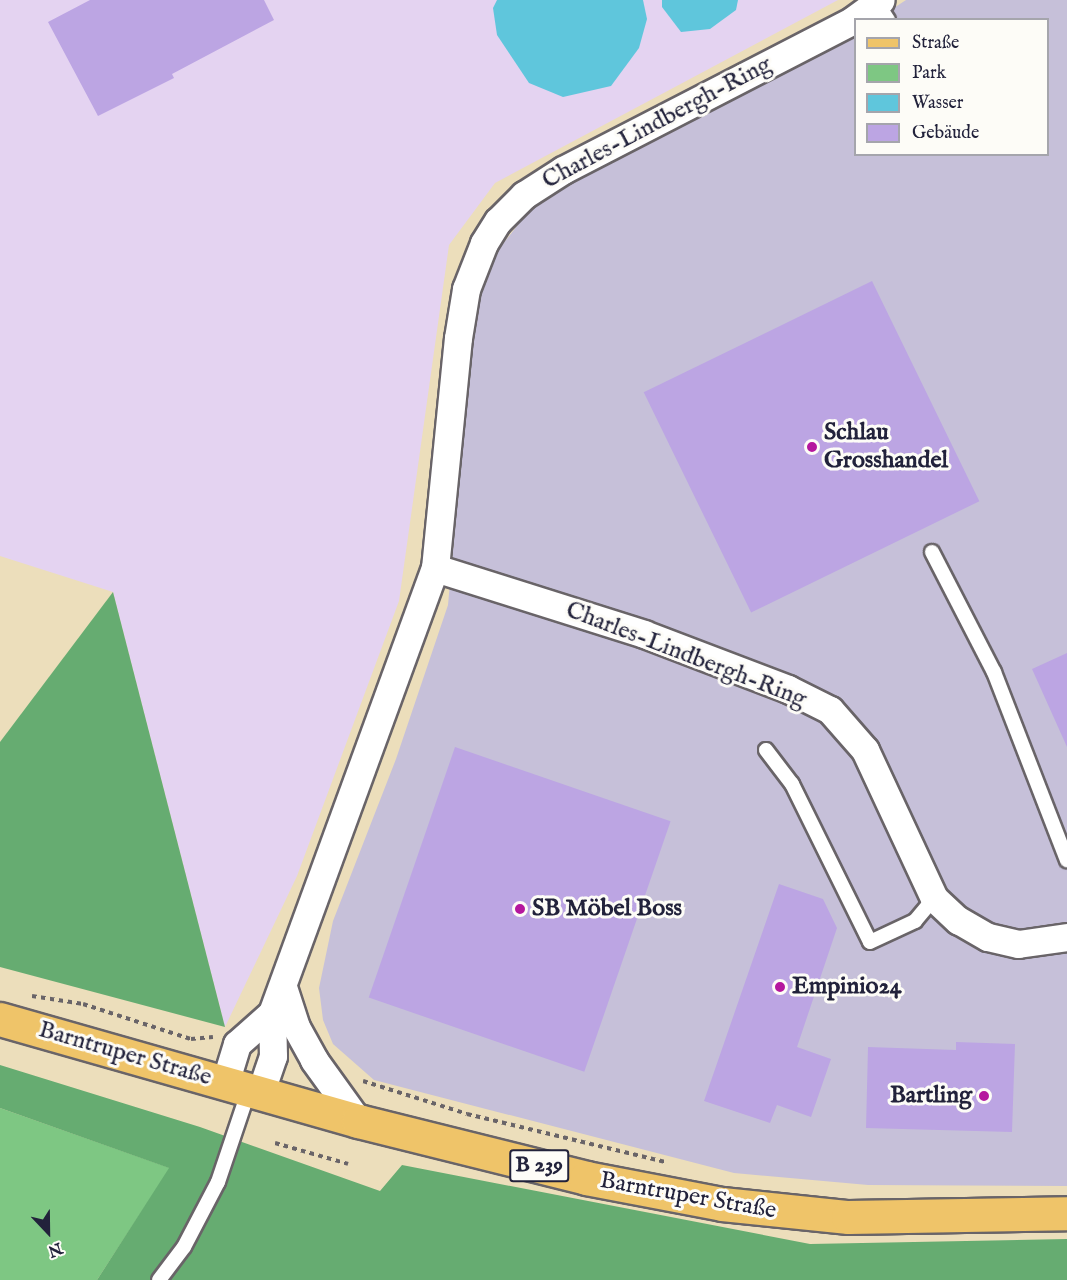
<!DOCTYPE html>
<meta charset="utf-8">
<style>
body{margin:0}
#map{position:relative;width:1067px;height:1280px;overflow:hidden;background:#ecdebb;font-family:"IM FELL English",serif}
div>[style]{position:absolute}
.built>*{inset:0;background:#e4d3f1}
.industrial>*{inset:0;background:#c6c0d9}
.green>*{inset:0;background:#7ec783}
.forest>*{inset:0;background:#66ac71}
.water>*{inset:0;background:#5fc6dc}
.building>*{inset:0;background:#bca5e3;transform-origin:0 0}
.path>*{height:4px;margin-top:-2px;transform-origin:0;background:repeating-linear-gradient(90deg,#696468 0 4.5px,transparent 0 9px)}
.roads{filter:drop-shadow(2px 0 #696468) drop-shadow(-2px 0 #696468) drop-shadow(0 2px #696468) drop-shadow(0 -2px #696468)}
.lane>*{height:14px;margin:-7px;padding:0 7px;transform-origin:7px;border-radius:7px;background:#fff}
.street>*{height:27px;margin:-13.5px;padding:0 13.5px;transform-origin:13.5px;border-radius:13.5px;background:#fff}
.primary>*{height:33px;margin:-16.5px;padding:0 16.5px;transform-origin:16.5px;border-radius:16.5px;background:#efc469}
.dots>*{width:16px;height:16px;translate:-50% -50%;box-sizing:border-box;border:3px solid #fdfcf7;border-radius:50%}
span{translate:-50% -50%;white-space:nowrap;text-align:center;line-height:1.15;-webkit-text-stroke:6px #fdfcf7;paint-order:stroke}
.shield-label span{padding:2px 4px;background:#fdfcf7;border:2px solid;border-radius:4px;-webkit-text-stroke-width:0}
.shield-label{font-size:22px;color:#22223b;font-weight:700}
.street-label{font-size:24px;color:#22223b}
.poi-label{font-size:24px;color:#22223b;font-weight:700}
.left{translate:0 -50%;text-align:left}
.right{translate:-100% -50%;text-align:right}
.legend{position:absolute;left:854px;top:18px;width:195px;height:138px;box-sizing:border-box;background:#fdfcf7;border:2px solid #a5a5ac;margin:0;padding:8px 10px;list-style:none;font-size:18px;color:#22223b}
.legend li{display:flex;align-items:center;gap:12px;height:30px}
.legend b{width:30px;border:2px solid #a5a5ac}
.north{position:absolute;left:18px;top:1202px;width:60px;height:60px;-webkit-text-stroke:4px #fdfcf7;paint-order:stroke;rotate:158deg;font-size:16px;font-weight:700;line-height:24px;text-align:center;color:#22223b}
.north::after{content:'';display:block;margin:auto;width:21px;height:27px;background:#22223b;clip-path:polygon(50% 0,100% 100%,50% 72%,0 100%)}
</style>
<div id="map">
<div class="built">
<i style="clip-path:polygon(0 0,838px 0,495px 183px,449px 245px,399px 601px,297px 876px,225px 1027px,113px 592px,0 556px)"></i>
</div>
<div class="industrial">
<i style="clip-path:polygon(906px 0,1067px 0,1067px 1186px,868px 1185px,734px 1173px,374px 1080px,333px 1044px,323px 1020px,319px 988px,333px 921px,396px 759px,448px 605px,472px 342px,482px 288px,499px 249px,530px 209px,567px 186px,855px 31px,856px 154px,1048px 154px,1048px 20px,877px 19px)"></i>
</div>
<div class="green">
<i style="clip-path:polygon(0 1108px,170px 1168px,97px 1280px,0 1280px)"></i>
</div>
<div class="forest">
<i style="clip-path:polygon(113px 592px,225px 1027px,0 967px,0 742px)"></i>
<i style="clip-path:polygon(0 1065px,200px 1127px,380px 1191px,402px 1165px,810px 1244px,1067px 1239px,1067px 1280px,97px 1280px,169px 1168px,0 1108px)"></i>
</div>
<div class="water">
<i style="clip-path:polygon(497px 0,643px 0,647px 19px,639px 48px,611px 86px,563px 97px,529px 83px,497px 35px,493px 8px)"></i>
<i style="clip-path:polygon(662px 0,738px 0,736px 10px,710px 29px,681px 32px,662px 7px)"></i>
</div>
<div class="building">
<i style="clip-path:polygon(90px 0,264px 0,274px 20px,172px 74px,174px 78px,98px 116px,48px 22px)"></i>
<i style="left:872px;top:281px;width:245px;height:254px;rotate:64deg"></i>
<i style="clip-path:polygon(1067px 653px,1067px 747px,1032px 669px)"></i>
<i style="left:455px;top:747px;width:228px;height:265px;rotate:19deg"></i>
<i style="clip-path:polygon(779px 884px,823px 899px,837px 928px,797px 1047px,831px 1059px,811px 1117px,777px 1105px,770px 1123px,704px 1101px)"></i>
<i style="clip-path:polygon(956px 1042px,1015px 1044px,1012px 1132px,866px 1128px,868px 1047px,956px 1050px)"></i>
</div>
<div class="path">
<i style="left:32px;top:996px;width:52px;rotate:8.9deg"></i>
<i style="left:83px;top:1004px;width:114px;rotate:18deg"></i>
<i style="left:191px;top:1039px;width:22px;rotate:-5deg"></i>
<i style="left:363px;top:1081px;width:109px;rotate:17.6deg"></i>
<i style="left:467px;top:1114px;width:204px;rotate:13.6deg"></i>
<i style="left:275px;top:1143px;width:76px;rotate:16deg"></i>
</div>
<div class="roads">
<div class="lane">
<i style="left:877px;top:3px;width:20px;rotate:57deg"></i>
<i style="left:932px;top:552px;width:135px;rotate:62.7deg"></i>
<i style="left:994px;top:672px;width:202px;rotate:68.8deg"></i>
<i style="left:766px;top:750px;width:43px;rotate:52.6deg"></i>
<i style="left:792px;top:784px;width:176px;rotate:63.7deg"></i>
<i style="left:870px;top:942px;width:50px;rotate:-25deg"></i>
<i style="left:915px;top:921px;width:30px;rotate:-50deg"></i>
<i style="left:159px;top:1280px;width:41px;rotate:-52.9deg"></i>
<i style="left:184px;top:1247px;width:73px;rotate:-62.4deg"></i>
<i style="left:218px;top:1182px;width:97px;rotate:-71.4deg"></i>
</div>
<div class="street">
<i style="left:435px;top:568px;width:219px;rotate:17.5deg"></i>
<i style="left:644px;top:634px;width:154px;rotate:20.9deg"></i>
<i style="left:788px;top:689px;width:47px;rotate:26.6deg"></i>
<i style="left:830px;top:710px;width:53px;rotate:48.8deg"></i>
<i style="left:865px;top:750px;width:163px;rotate:65deg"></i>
<i style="left:934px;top:898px;width:33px;rotate:43deg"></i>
<i style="left:958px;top:920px;width:34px;rotate:30deg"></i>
<i style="left:988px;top:937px;width:31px;rotate:13deg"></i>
<i style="left:1018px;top:944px;width:49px;rotate:-8.1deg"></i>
<i style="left:283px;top:987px;width:42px;rotate:72deg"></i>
<i style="left:296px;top:1027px;width:38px;rotate:61deg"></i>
<i style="left:314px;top:1060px;width:75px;rotate:54.2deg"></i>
<i style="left:225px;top:1083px;width:41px;rotate:-72.9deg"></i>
<i style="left:237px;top:1044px;width:47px;rotate:-41.5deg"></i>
<i style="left:260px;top:1094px;width:40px;rotate:-71.1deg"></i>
<i style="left:273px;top:1056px;width:43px;rotate:-91.3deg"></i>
<i style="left:272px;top:1013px;width:474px;rotate:-69.9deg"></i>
<i style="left:435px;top:568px;width:231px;rotate:-84.3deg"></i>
<i style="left:458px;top:338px;width:50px;rotate:-80.7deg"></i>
<i style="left:466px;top:289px;width:49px;rotate:-68.6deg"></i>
<i style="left:484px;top:243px;width:26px;rotate:-58deg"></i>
<i style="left:498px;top:221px;width:37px;rotate:-45deg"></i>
<i style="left:524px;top:195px;width:46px;rotate:-32.7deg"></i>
<i style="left:563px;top:170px;width:326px;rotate:-27.3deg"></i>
<i style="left:853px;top:20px;width:34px;rotate:-36deg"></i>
</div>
<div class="primary">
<i style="left:0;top:1019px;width:372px;rotate:15.9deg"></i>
<i style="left:358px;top:1121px;width:235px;rotate:14deg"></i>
<i style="left:586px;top:1178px;width:138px;rotate:10.8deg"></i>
<i style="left:722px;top:1204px;width:127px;rotate:5.9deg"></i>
<i style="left:848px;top:1217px;width:219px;rotate:-1deg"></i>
</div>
</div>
<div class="dots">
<i style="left:812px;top:447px;background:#b5179e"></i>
<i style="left:520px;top:909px;background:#b5179e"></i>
<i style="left:780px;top:987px;background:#b5179e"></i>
<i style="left:984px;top:1096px;background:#b5179e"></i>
</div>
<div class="shield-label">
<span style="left:539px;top:1166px">B 239</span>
</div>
<div class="street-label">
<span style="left:657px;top:123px;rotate:-28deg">Charles-Lindbergh-Ring</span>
<span style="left:686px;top:655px;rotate:21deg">Charles-Lindbergh-Ring</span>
<span style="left:125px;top:1054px;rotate:16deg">Barntruper Straße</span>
<span style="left:688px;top:1196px;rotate:10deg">Barntruper Straße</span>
</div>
<div class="poi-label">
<span class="left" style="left:824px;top:447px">Schlau<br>Grosshandel</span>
<span class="left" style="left:532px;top:909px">SB Möbel Boss</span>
<span class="left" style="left:792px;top:987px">Empinio24</span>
<span class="right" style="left:972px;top:1096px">Bartling</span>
</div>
<ul class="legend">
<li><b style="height:8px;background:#efc469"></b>Straße</li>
<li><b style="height:16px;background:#7ec783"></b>Park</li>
<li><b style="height:16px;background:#5fc6dc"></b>Wasser</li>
<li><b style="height:16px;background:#bca5e3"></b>Gebäude</li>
</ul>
<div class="north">N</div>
</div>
